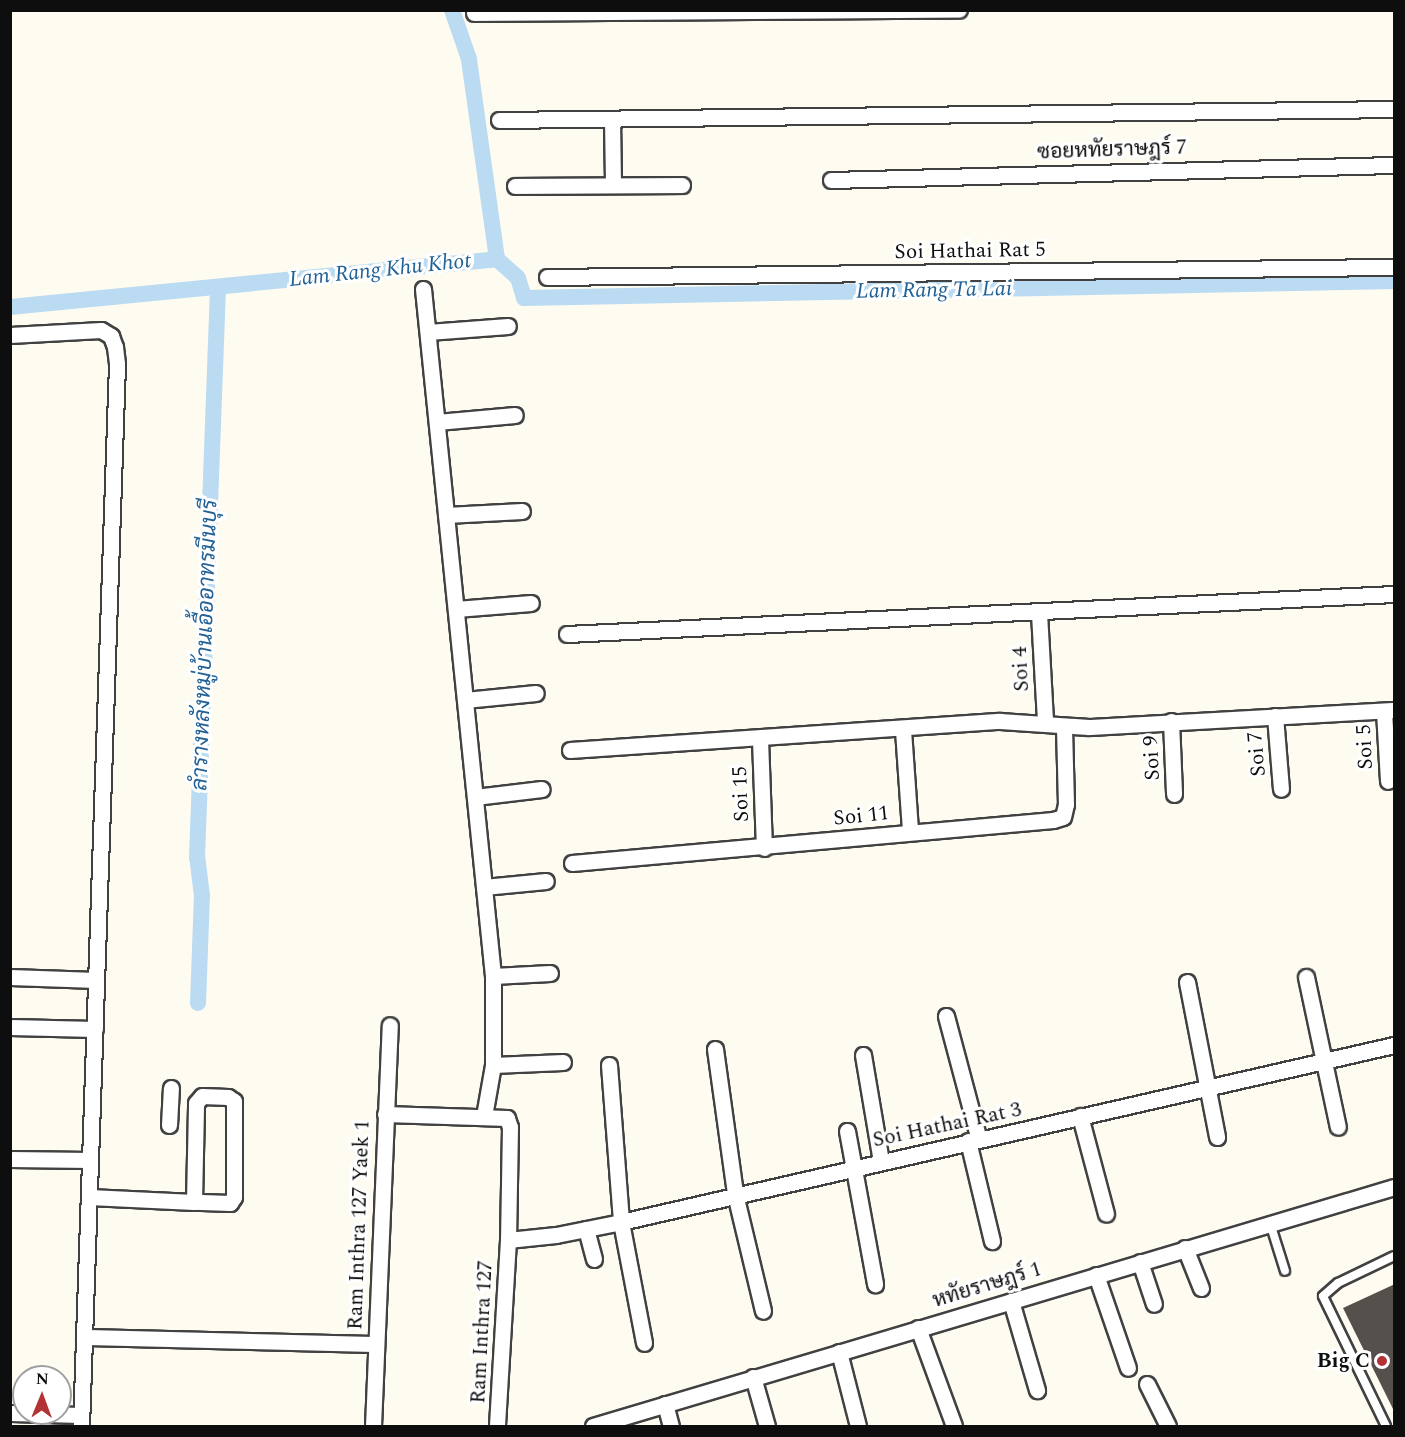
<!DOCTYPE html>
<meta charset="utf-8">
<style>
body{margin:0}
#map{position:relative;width:1405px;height:1437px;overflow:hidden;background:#fefbf1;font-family:Spectral,Sarabun,serif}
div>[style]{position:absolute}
.canal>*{height:16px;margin:-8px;padding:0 8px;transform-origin:8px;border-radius:8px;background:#badbf1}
.building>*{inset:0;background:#56504c}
.roads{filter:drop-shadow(2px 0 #414141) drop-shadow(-2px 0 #414141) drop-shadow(0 2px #414141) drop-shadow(0 -2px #414141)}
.lane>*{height:8px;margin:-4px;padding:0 4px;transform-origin:4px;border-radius:4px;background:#fff}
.street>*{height:15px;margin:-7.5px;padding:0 7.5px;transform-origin:7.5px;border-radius:7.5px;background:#fff}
.dots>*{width:16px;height:16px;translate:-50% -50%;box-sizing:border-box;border:3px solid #fff;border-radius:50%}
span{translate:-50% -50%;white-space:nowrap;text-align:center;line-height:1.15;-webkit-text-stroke:6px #fff;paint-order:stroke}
.street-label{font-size:21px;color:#0e0e0e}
.poi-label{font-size:21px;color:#0e0e0e;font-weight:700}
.right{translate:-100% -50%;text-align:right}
.water-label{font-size:22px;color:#226195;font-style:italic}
.frame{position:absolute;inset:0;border:12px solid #0e0e0e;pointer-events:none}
.north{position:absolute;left:12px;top:1365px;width:60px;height:60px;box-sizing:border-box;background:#fff;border:2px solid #9f9f9f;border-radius:50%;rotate:1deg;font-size:16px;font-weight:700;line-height:24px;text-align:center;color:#0e0e0e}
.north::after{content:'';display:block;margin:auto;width:21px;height:27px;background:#b23236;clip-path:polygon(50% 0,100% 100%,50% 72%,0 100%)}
</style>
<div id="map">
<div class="canal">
<i style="left:497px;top:259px;width:28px;rotate:42deg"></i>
<i style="left:518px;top:278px;width:21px;rotate:73deg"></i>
<i style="left:524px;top:298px;width:870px;rotate:-1.12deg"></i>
<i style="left:10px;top:307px;width:489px;rotate:-5.6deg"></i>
<i style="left:497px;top:259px;width:202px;rotate:-98deg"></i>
<i style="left:469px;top:59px;width:52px;rotate:-109.1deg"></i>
<i style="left:198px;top:1003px;width:107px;rotate:-87.9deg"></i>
<i style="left:202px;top:896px;width:38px;rotate:-97deg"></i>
<i style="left:197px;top:858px;width:571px;rotate:-87.89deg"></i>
</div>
<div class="building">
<i style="clip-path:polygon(1395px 1284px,1395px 1413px,1343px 1308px)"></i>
</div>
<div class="roads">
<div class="lane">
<i style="left:1270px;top:1223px;width:50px;rotate:72.6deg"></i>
<i style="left:1386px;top:1426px;width:144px;rotate:-115.9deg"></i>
<i style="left:1323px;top:1296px;width:20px;rotate:-41deg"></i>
<i style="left:1338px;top:1283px;width:62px;rotate:-25.7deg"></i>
</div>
<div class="street">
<i style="left:474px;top:13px;width:485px;rotate:-0.4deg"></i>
<i style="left:612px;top:119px;width:66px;rotate:89.1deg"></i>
<i style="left:499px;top:120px;width:895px;rotate:-0.7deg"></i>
<i style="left:831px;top:180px;width:563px;rotate:-1.53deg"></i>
<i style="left:515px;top:186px;width:167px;rotate:-0.3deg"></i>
<i style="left:547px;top:277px;width:847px;rotate:-0.68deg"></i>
<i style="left:423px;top:289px;width:691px;rotate:84.18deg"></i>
<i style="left:493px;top:976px;width:89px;rotate:90deg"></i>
<i style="left:493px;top:1065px;width:52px;rotate:100deg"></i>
<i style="left:428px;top:332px;width:80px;rotate:-4.3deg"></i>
<i style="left:10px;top:335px;width:91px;rotate:-3.1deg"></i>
<i style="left:101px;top:330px;width:12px;rotate:31deg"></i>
<i style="left:111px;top:336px;width:12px;rotate:70deg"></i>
<i style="left:115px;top:347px;width:17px;rotate:83deg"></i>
<i style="left:117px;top:364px;width:1063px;rotate:91.94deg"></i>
<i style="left:437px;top:422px;width:78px;rotate:-5.1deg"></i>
<i style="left:446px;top:515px;width:76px;rotate:-3deg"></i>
<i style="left:456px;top:609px;width:75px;rotate:-4.6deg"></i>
<i style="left:1039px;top:613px;width:109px;rotate:86.8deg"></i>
<i style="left:567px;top:634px;width:828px;rotate:-2.77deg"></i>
<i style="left:465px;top:700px;width:71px;rotate:-5.6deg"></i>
<i style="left:1384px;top:711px;width:70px;rotate:86.7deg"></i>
<i style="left:1275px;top:716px;width:73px;rotate:85.3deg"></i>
<i style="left:1171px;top:721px;width:73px;rotate:87.6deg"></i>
<i style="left:903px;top:730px;width:101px;rotate:86deg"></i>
<i style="left:760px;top:739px;width:109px;rotate:87.9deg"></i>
<i style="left:570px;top:750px;width:431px;rotate:-3.9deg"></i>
<i style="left:1000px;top:721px;width:89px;rotate:3.9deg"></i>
<i style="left:1089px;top:727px;width:305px;rotate:-3.2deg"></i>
<i style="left:475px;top:797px;width:67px;rotate:-6.8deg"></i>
<i style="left:572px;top:863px;width:483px;rotate:-5.1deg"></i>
<i style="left:1053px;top:820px;width:10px;rotate:-17deg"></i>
<i style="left:1063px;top:817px;width:13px;rotate:-77deg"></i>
<i style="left:1066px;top:804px;width:78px;rotate:-91.5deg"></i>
<i style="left:484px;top:887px;width:62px;rotate:-5.5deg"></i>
<i style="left:493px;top:976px;width:57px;rotate:-3deg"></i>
<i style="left:10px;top:977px;width:86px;rotate:2deg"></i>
<i style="left:1306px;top:977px;width:153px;rotate:78deg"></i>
<i style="left:1187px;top:982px;width:158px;rotate:79deg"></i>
<i style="left:946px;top:1016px;width:128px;rotate:75.1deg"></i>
<i style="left:10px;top:1027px;width:85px;rotate:1.3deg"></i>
<i style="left:715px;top:1049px;width:146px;rotate:82.1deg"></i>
<i style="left:735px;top:1194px;width:120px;rotate:76.5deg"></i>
<i style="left:863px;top:1055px;width:108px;rotate:80.4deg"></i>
<i style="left:493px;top:1065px;width:70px;rotate:-2.5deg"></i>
<i style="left:609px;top:1065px;width:157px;rotate:85.6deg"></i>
<i style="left:621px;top:1222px;width:123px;rotate:79.2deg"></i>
<i style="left:202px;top:1096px;width:26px;rotate:2deg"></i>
<i style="left:228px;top:1097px;width:7px;rotate:34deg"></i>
<i style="left:234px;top:1101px;width:96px;rotate:90deg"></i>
<i style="left:234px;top:1197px;width:7px;rotate:124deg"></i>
<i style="left:230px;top:1203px;width:36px;rotate:-178deg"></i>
<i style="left:194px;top:1202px;width:99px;rotate:-88.8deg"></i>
<i style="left:196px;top:1103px;width:9px;rotate:-49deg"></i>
<i style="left:385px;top:1114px;width:122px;rotate:1.9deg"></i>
<i style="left:507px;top:1118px;width:9px;rotate:72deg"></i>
<i style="left:510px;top:1127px;width:113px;rotate:91deg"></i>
<i style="left:508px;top:1240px;width:186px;rotate:93.4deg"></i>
<i style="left:1080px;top:1116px;width:101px;rotate:75.1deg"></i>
<i style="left:169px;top:1125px;width:37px;rotate:-87deg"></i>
<i style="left:847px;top:1131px;width:156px;rotate:79.6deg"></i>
<i style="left:968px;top:1141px;width:103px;rotate:76.5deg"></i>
<i style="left:10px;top:1159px;width:80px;rotate:0.7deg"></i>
<i style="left:89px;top:1197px;width:105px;rotate:2.7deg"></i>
<i style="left:586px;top:1229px;width:31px;rotate:75deg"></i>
<i style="left:508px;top:1240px;width:48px;rotate:-5.9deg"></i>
<i style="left:556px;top:1235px;width:66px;rotate:-11.3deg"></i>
<i style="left:621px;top:1222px;width:793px;rotate:-12.9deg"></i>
<i style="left:1185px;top:1248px;width:43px;rotate:68.2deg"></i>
<i style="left:1140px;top:1262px;width:44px;rotate:71.6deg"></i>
<i style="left:1096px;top:1275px;width:98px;rotate:71deg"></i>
<i style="left:1011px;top:1301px;width:93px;rotate:73.7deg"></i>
<i style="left:918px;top:1328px;width:104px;rotate:69.8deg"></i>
<i style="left:84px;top:1337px;width:292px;rotate:1.4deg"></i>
<i style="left:839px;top:1352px;width:76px;rotate:75.6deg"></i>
<i style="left:753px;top:1377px;width:51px;rotate:74.1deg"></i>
<i style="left:1147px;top:1384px;width:47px;rotate:63.4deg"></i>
<i style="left:665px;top:1404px;width:23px;rotate:75deg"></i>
<i style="left:10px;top:1413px;width:71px;rotate:1.6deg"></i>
<i style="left:373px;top:1426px;width:401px;rotate:-87.6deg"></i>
<i style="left:593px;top:1426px;width:836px;rotate:-16.61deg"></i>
</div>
</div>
<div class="dots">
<i style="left:1382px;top:1361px;background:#b23236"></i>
</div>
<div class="street-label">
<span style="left:1112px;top:150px;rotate:-2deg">ซอยหทัยราษฎร์ 7</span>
<span style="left:970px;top:251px;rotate:-1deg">Soi Hathai Rat 5</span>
<span style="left:1021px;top:669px;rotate:-93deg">Soi 4</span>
<span style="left:1365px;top:747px;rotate:-93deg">Soi 5</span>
<span style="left:1257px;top:754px;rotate:-95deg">Soi 7</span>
<span style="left:1152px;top:758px;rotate:-93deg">Soi 9</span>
<span style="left:741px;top:794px;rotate:-92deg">Soi 15</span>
<span style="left:861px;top:816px;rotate:-6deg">Soi 11</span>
<span style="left:947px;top:1125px;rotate:-12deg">Soi Hathai Rat 3</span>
<span style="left:359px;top:1225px;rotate:-88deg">Ram Inthra 127 Yaek 1</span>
<span style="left:987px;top:1285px;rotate:-17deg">หทัยราษฎร์ 1</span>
<span style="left:482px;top:1332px;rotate:-87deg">Ram Inthra 127</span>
</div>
<div class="poi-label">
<span class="right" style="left:1370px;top:1361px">Big C</span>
</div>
<div class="water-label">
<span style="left:380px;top:270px;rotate:-6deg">Lam Rang Khu Khot</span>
<span style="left:934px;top:290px;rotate:-1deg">Lam Rang Ta Lai</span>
<span style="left:205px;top:645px;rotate:-88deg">ลำรางหลังหมู่บ้านเอื้ออาทรมีนบุรี</span>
</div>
<div class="frame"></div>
<div class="north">N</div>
</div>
